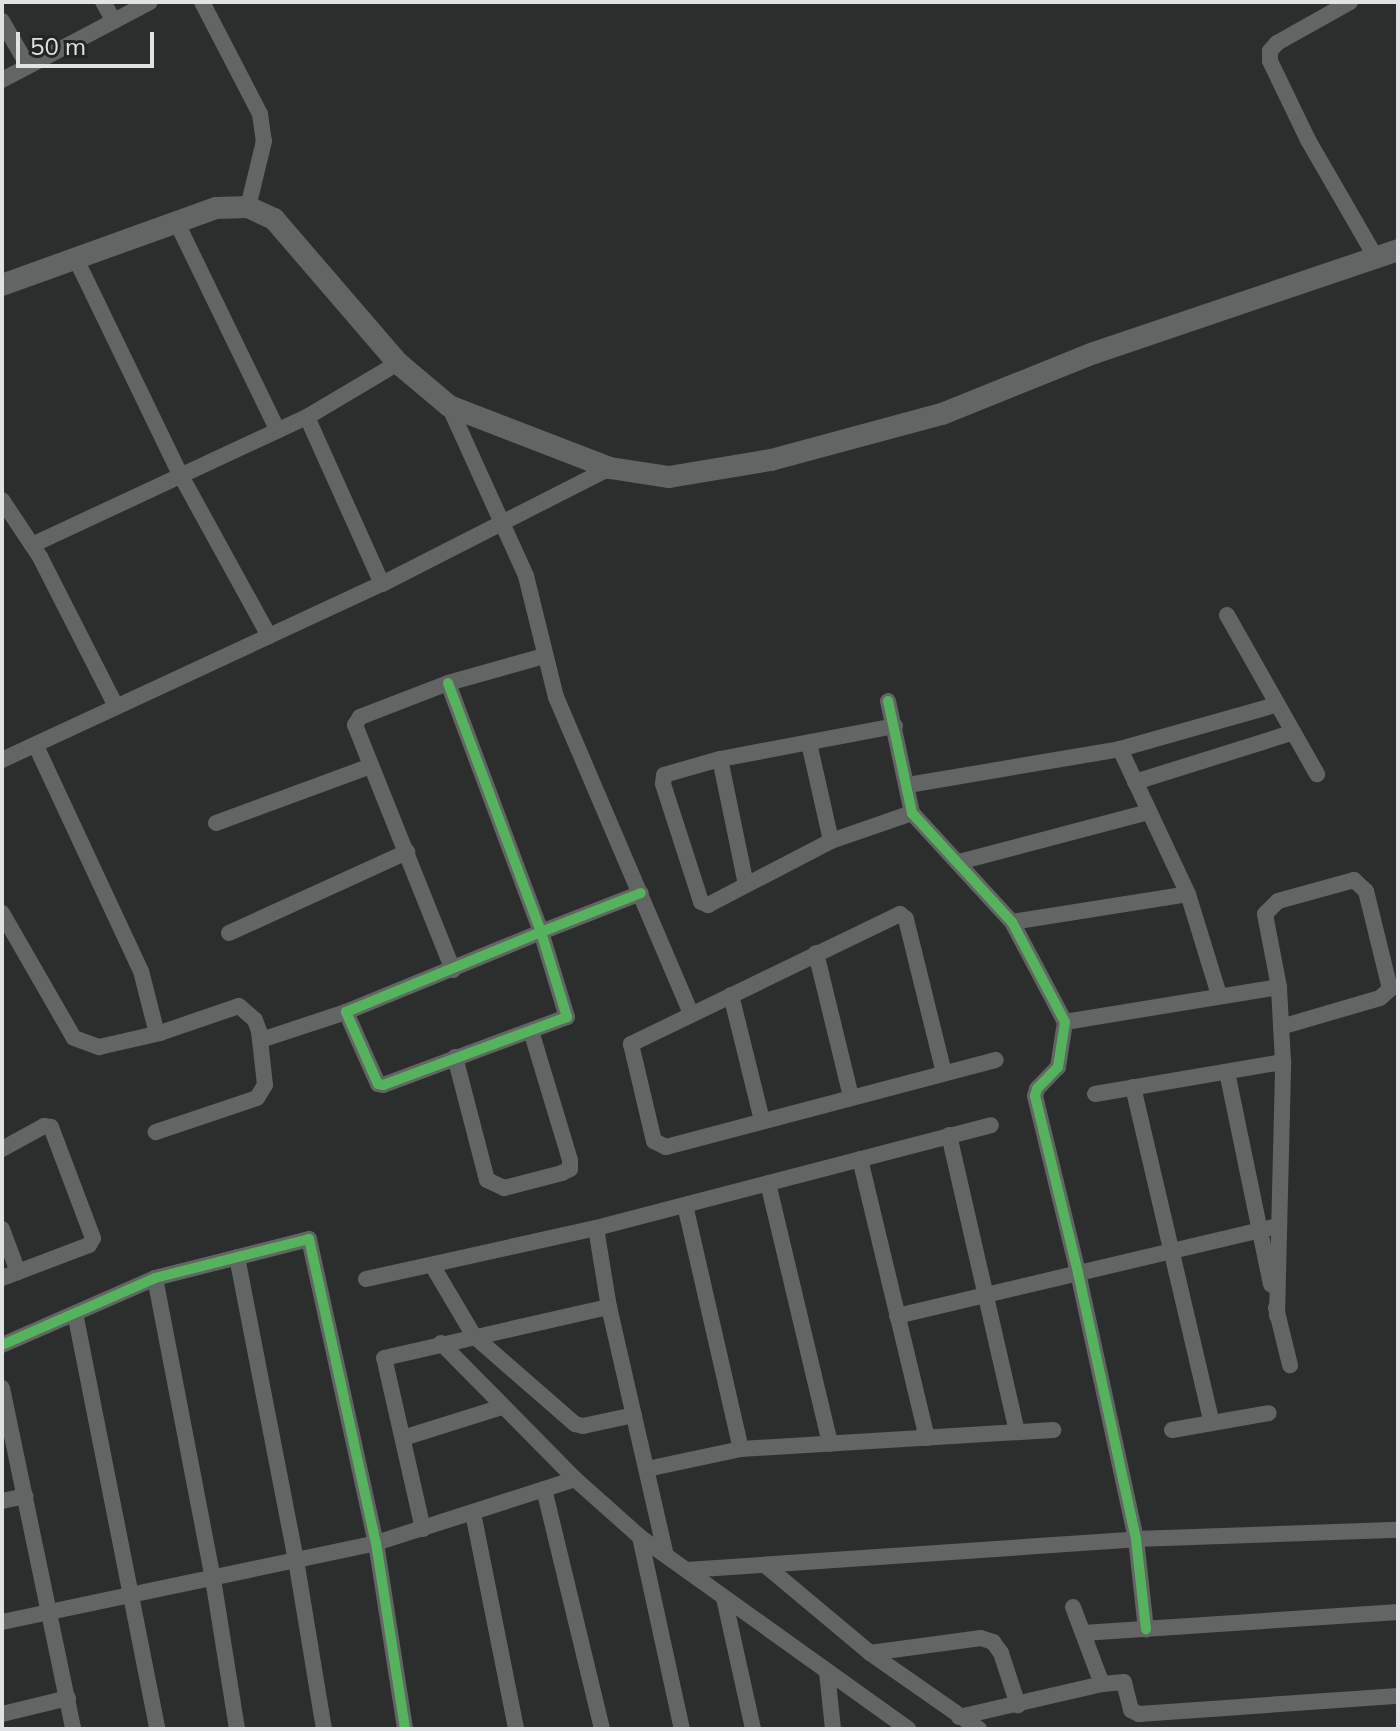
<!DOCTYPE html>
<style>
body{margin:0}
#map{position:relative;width:1400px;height:1731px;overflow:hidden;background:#2c2e2e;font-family:Mulish,sans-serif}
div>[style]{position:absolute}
.street>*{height:16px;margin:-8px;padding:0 8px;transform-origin:8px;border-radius:8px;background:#636565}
.secondary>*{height:22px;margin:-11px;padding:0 11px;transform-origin:11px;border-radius:11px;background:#636565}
.cycleway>*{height:10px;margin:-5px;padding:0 5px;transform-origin:5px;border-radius:5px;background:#56b35d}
span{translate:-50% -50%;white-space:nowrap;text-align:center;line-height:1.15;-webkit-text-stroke:6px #212525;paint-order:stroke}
.frame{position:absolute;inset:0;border:4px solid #e0e3e3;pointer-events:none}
.scale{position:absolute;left:16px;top:32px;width:138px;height:36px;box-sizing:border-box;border:4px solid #e0e3e3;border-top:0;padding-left:10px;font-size:24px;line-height:28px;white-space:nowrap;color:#e0e3e3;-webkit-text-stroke:6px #212525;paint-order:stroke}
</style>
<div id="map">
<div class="street">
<i style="left:103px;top:2px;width:22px;rotate:60deg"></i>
<i style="left:202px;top:2px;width:126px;rotate:62.6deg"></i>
<i style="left:260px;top:114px;width:27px;rotate:82deg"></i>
<i style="left:264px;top:141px;width:68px;rotate:103.6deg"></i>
<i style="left:1350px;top:2px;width:84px;rotate:150.7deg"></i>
<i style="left:1277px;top:43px;width:11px;rotate:131deg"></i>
<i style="left:1270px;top:51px;width:10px;rotate:90deg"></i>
<i style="left:1270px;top:61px;width:88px;rotate:64.3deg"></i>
<i style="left:1308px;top:140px;width:134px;rotate:60deg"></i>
<i style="left:2px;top:21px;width:52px;rotate:60deg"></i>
<i style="left:2px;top:80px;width:167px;rotate:-27.8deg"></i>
<i style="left:176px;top:221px;width:233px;rotate:64.1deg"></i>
<i style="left:75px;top:257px;width:241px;rotate:64.2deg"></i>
<i style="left:180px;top:474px;width:185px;rotate:61.2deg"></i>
<i style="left:449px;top:406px;width:187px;rotate:65.6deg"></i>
<i style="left:526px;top:576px;width:125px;rotate:76.1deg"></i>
<i style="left:556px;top:697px;width:345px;rotate:66.9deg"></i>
<i style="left:307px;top:417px;width:183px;rotate:65.8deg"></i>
<i style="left:2px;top:500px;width:69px;rotate:56.3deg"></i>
<i style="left:40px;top:557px;width:167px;rotate:63deg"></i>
<i style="left:32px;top:545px;width:303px;rotate:-25deg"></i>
<i style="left:307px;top:417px;width:106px;rotate:-30.7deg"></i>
<i style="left:1227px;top:615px;width:183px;rotate:60.5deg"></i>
<i style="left:448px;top:683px;width:266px;rotate:69.5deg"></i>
<i style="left:541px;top:932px;width:89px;rotate:73deg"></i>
<i style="left:567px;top:1017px;width:196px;rotate:159.7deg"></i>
<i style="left:383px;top:1085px;width:5px;rotate:-169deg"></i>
<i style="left:378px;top:1084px;width:79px;rotate:-114deg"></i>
<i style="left:346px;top:1012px;width:211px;rotate:-22.3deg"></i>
<i style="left:541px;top:932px;width:107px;rotate:-21.3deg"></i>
<i style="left:888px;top:701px;width:115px;rotate:77.9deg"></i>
<i style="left:912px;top:813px;width:148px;rotate:47.5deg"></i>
<i style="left:1012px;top:922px;width:113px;rotate:62.1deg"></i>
<i style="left:1065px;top:1022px;width:46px;rotate:98.8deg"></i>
<i style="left:1058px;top:1067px;width:30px;rotate:134deg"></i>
<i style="left:1037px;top:1089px;width:7px;rotate:106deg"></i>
<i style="left:1035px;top:1096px;width:182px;rotate:76.3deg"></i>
<i style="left:1078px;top:1273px;width:272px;rotate:77.7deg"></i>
<i style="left:1136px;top:1539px;width:91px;rotate:83.7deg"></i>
<i style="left:895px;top:726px;width:178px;rotate:169.3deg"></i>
<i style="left:720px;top:759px;width:58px;rotate:164.1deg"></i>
<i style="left:664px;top:775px;width:9px;rotate:96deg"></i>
<i style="left:663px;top:784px;width:124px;rotate:72.1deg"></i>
<i style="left:701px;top:902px;width:8px;rotate:23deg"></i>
<i style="left:708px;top:905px;width:139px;rotate:-27.5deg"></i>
<i style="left:831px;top:841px;width:86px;rotate:-19.1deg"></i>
<i style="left:809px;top:743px;width:100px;rotate:77.3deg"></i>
<i style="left:36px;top:746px;width:248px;rotate:65deg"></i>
<i style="left:141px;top:971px;width:61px;rotate:75.7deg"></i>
<i style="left:156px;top:1030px;width:5px;rotate:37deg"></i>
<i style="left:160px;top:1033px;width:83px;rotate:-18.9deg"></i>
<i style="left:239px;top:1006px;width:21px;rotate:41deg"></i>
<i style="left:255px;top:1020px;width:12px;rotate:70deg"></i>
<i style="left:259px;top:1031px;width:54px;rotate:83.7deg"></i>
<i style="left:265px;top:1085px;width:15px;rotate:122deg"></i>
<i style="left:257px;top:1098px;width:107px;rotate:161.4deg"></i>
<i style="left:1120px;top:749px;width:160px;rotate:64.9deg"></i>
<i style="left:1188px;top:894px;width:106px;rotate:72.9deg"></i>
<i style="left:720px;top:759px;width:128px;rotate:78.3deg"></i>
<i style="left:2px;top:760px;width:419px;rotate:-24.9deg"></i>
<i style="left:382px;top:584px;width:256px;rotate:-27deg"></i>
<i style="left:1135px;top:782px;width:164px;rotate:-17.4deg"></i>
<i style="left:908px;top:785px;width:215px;rotate:-9.6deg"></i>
<i style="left:1120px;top:749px;width:161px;rotate:-15.8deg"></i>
<i style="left:216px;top:823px;width:165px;rotate:-20.2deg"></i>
<i style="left:959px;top:862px;width:196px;rotate:-14.8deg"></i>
<i style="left:2px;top:913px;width:144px;rotate:60.1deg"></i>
<i style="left:74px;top:1038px;width:27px;rotate:20deg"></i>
<i style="left:99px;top:1047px;width:63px;rotate:-12.9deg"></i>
<i style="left:1012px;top:922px;width:178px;rotate:-9deg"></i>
<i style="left:229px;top:933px;width:196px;rotate:-24.5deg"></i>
<i style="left:816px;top:953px;width:148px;rotate:76.3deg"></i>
<i style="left:453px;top:970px;width:264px;rotate:-111.8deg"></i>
<i style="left:355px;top:725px;width:9px;rotate:-58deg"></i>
<i style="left:360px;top:717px;width:94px;rotate:-21.1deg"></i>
<i style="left:448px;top:683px;width:100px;rotate:-15.7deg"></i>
<i style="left:731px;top:995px;width:129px;rotate:76.1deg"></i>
<i style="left:1065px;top:1022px;width:217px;rotate:-9.3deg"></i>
<i style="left:261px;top:1040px;width:89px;rotate:-18.2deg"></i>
<i style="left:455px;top:1057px;width:127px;rotate:75.4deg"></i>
<i style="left:487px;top:1180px;width:19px;rotate:25deg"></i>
<i style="left:504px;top:1188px;width:60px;rotate:-14.5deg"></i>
<i style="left:562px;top:1173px;width:9px;rotate:-27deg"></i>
<i style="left:570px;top:1169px;width:9px;rotate:-90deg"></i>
<i style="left:570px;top:1160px;width:135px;rotate:-106.8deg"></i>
<i style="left:1227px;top:1072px;width:217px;rotate:78.3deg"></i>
<i style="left:944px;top:1073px;width:159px;rotate:-103.9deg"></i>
<i style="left:906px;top:919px;width:8px;rotate:-140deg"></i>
<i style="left:900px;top:914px;width:299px;rotate:154.2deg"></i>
<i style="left:631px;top:1044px;width:100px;rotate:76.7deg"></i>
<i style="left:654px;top:1141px;width:13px;rotate:27deg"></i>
<i style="left:666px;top:1147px;width:341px;rotate:-14.8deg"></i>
<i style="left:1133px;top:1087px;width:345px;rotate:76.8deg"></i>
<i style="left:1095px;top:1094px;width:191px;rotate:-9.7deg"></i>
<i style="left:949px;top:1135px;width:305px;rotate:77.1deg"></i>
<i style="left:2px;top:1149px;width:48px;rotate:-28.7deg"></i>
<i style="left:44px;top:1126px;width:7px;rotate:8deg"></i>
<i style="left:51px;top:1127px;width:119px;rotate:69.3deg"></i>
<i style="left:93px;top:1238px;width:8px;rotate:120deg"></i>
<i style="left:89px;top:1245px;width:93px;rotate:159.2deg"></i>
<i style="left:860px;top:1159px;width:287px;rotate:76.5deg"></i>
<i style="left:768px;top:1183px;width:268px;rotate:76.6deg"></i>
<i style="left:685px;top:1205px;width:250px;rotate:77.1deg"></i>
<i style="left:596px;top:1228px;width:80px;rotate:80.7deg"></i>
<i style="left:609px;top:1307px;width:254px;rotate:77.1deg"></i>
<i style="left:2px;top:1229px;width:46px;rotate:69.6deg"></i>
<i style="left:237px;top:1257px;width:309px;rotate:79deg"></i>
<i style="left:296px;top:1560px;width:171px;rotate:80.6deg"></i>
<i style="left:432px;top:1265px;width:82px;rotate:59.4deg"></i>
<i style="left:474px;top:1336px;width:134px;rotate:41.1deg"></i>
<i style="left:575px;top:1424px;width:8px;rotate:14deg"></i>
<i style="left:583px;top:1426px;width:52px;rotate:-12.2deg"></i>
<i style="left:155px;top:1278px;width:307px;rotate:79.1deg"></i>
<i style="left:213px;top:1579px;width:152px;rotate:80.9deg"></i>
<i style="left:366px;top:1279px;width:236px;rotate:-12.5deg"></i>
<i style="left:596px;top:1228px;width:408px;rotate:-14.6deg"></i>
<i style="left:1276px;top:1308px;width:59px;rotate:76.2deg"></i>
<i style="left:75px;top:1313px;width:424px;rotate:78.8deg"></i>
<i style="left:897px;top:1316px;width:392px;rotate:-13.3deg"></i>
<i style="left:1277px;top:1316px;width:254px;rotate:-88.6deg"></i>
<i style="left:1283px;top:1062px;width:75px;rotate:-93.1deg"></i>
<i style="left:1279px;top:987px;width:74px;rotate:-100.9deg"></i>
<i style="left:1265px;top:914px;width:18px;rotate:-45deg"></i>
<i style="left:1278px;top:901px;width:79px;rotate:-15.4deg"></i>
<i style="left:1354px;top:880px;width:16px;rotate:43deg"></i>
<i style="left:1366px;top:891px;width:101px;rotate:76.2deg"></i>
<i style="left:1390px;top:989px;width:13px;rotate:138deg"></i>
<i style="left:1380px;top:998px;width:103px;rotate:163.7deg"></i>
<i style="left:441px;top:1343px;width:191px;rotate:45.4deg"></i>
<i style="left:575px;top:1479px;width:87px;rotate:41.7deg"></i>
<i style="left:640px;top:1537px;width:330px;rotate:35.6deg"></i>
<i style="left:2px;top:1345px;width:167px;rotate:-23.6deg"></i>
<i style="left:155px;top:1278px;width:159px;rotate:-14.2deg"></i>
<i style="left:309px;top:1239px;width:311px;rotate:77.6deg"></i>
<i style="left:376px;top:1543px;width:188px;rotate:81.1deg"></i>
<i style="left:2px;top:1388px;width:348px;rotate:78.2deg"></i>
<i style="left:1172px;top:1430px;width:98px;rotate:-9.9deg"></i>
<i style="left:403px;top:1438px;width:104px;rotate:-17.4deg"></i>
<i style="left:647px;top:1469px;width:96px;rotate:-12deg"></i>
<i style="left:741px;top:1449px;width:313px;rotate:-3.5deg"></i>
<i style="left:544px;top:1489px;width:247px;rotate:76.4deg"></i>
<i style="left:2px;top:1501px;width:24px;rotate:-12deg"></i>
<i style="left:473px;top:1513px;width:220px;rotate:78.7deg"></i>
<i style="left:423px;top:1529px;width:175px;rotate:-102.8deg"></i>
<i style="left:384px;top:1358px;width:231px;rotate:-12.8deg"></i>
<i style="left:640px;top:1537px;width:197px;rotate:77.7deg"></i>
<i style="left:766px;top:1566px;width:136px;rotate:39.9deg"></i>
<i style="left:870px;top:1653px;width:133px;rotate:34.9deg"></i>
<i style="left:687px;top:1570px;width:450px;rotate:-3.9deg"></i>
<i style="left:1136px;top:1539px;width:262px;rotate:-2deg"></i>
<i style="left:724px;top:1598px;width:134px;rotate:77.5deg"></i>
<i style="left:1073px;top:1607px;width:82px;rotate:69.4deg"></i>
<i style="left:1102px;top:1684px;width:22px;rotate:-5deg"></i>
<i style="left:1124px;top:1682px;width:29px;rotate:76deg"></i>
<i style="left:1131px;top:1710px;width:9px;rotate:27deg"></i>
<i style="left:1139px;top:1714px;width:260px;rotate:-4deg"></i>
<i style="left:2px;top:1622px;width:382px;rotate:-11.9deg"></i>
<i style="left:376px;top:1543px;width:209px;rotate:-17.8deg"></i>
<i style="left:1083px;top:1633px;width:316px;rotate:-3.8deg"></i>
<i style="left:870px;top:1653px;width:112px;rotate:-7.7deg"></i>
<i style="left:981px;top:1638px;width:13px;rotate:18deg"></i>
<i style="left:993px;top:1642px;width:14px;rotate:54deg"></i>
<i style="left:1001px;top:1653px;width:55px;rotate:71.9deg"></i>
<i style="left:827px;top:1672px;width:57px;rotate:84deg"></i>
<i style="left:2px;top:1714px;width:68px;rotate:-13.6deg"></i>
<i style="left:959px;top:1717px;width:147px;rotate:-13deg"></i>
</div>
<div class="secondary">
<i style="left:2px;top:285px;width:227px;rotate:-19.8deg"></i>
<i style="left:216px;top:208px;width:32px;rotate:-2deg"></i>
<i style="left:248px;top:207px;width:29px;rotate:25deg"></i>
<i style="left:274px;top:219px;width:190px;rotate:49.3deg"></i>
<i style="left:398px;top:363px;width:67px;rotate:40.1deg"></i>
<i style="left:449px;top:406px;width:173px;rotate:21.1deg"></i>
<i style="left:610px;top:468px;width:60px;rotate:8.7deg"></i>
<i style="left:669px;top:477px;width:103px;rotate:-9.5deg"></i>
<i style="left:771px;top:460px;width:177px;rotate:-15.1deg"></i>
<i style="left:942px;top:414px;width:164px;rotate:-21.9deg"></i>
<i style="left:1094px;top:353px;width:321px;rotate:-18.7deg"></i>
</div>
<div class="cycleway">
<i style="left:448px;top:683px;width:266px;rotate:69.5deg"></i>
<i style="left:541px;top:932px;width:89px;rotate:73deg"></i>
<i style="left:567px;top:1017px;width:196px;rotate:159.7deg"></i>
<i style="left:383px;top:1085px;width:5px;rotate:-169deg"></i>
<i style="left:378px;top:1084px;width:79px;rotate:-114deg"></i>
<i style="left:346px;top:1012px;width:211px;rotate:-22.3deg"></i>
<i style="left:541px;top:932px;width:107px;rotate:-21.3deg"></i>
<i style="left:888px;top:701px;width:115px;rotate:77.9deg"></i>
<i style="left:912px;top:813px;width:148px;rotate:47.5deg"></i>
<i style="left:1012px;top:922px;width:113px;rotate:62.1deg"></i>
<i style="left:1065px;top:1022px;width:46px;rotate:98.8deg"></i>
<i style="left:1058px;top:1067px;width:30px;rotate:134deg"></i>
<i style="left:1037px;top:1089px;width:7px;rotate:106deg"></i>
<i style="left:1035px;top:1096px;width:182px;rotate:76.3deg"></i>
<i style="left:1078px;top:1273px;width:272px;rotate:77.7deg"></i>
<i style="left:1136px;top:1539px;width:91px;rotate:83.7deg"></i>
<i style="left:2px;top:1345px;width:167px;rotate:-23.6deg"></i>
<i style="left:155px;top:1278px;width:159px;rotate:-14.2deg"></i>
<i style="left:309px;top:1239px;width:311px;rotate:77.6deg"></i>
<i style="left:376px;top:1543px;width:188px;rotate:81.1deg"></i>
</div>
<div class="frame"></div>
<div class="scale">50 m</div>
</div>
